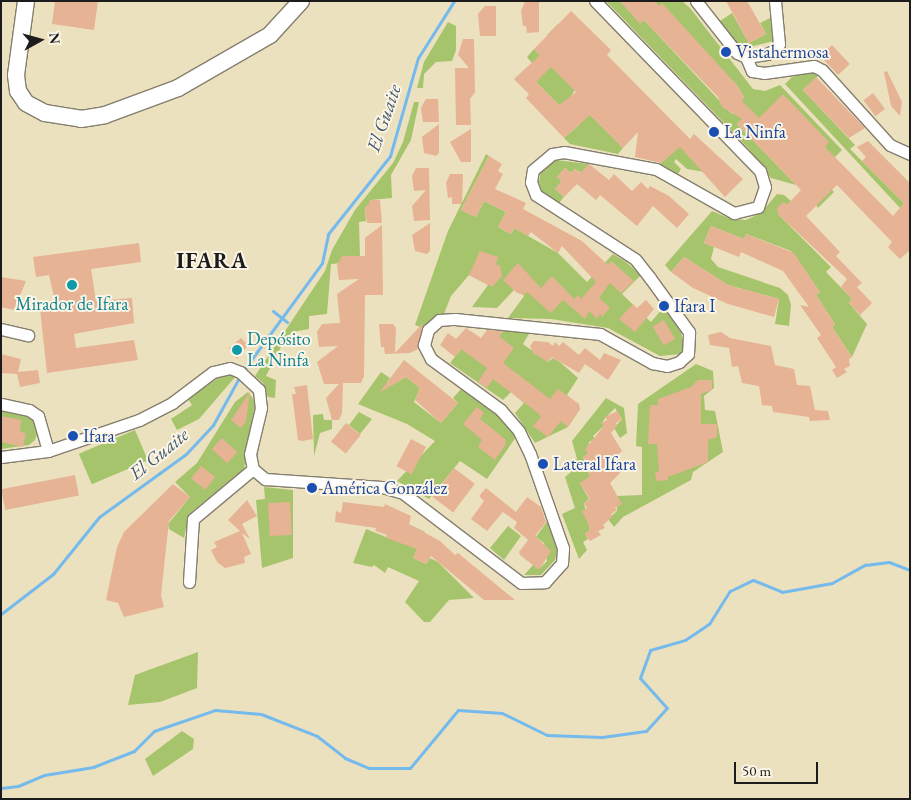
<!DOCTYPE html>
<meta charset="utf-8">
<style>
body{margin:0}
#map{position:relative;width:911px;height:800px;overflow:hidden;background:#ece1bf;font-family:"EB Garamond",serif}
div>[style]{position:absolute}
.green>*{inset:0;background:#a6c46b;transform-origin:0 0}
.stream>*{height:3px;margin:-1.5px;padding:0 1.5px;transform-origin:1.5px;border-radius:1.5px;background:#75baec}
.building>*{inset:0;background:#e6b394;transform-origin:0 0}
.roads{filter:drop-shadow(1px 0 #847e6e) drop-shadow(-1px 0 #847e6e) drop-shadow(0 1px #847e6e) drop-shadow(0 -1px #847e6e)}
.street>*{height:11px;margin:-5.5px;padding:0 5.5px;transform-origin:5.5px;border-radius:5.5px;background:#fff}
.secondary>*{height:16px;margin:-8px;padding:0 8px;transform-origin:8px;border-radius:8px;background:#fff}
.dots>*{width:14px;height:14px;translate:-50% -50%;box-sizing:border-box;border:2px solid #fcf5e5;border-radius:50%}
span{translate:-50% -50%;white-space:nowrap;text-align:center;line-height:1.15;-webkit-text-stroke:4px #fcf5e5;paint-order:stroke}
.transit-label{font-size:18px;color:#164399}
.left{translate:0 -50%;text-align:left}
.culture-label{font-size:18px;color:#0d838f}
.water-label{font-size:19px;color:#405b6f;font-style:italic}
.district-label{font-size:22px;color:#1c1c1c;font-weight:700;letter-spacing:1px}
.frame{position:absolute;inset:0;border:2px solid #1c1c1c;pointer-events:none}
.north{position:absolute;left:15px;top:15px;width:50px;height:50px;-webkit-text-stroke:4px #fcf5e5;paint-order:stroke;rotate:83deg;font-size:14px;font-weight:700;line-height:20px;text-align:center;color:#1c1c1c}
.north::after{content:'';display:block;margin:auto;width:18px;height:22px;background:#1c1c1c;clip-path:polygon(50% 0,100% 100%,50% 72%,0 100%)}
.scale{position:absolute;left:734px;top:762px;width:84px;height:22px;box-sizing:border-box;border:2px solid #1c1c1c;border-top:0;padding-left:6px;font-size:15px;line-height:18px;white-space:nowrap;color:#1c1c1c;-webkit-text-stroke:4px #fcf5e5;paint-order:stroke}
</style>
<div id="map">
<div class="green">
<i style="clip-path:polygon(606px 1px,620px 1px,640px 23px,644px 20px,732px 114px,744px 97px,736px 84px,654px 1px,682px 1px,690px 8px,753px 89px,765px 91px,780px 85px,842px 150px,821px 171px,762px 116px,834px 192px,818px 208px,751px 111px,737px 124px,796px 185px,771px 178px,748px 148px)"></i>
<i style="clip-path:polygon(732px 13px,749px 43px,766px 34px,760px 23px,770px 18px,774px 41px,746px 48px,739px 46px,720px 21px)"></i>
<i style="clip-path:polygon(448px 22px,456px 26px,456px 50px,452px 61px,436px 62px,424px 74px,423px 88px,417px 88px,424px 62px)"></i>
<i style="clip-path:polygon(558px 24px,679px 145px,705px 172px,687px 169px,676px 159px,674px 162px,681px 169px,678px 174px,660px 164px,670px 155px,547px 35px)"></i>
<i style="clip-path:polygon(534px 49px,575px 90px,571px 96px,623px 148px,618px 154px,570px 144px,564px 138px,579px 125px,536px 82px,532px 63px,527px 57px)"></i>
<i style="clip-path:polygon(812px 71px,819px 75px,803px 90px,855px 145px,850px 149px,904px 203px,900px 208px,785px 84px,792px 77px)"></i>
<i style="clip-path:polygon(414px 102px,419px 102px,411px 140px,391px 175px,392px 198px,370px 200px,370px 206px,365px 208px,366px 221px,359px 222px,360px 256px,342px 256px,342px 263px,331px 264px,327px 314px,309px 316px,309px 329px,292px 332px,285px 339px,266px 376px,276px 380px,275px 398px,268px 397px,263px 383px,255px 376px,325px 271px,332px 250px,355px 210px,393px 163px,403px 142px)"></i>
<i style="clip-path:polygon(486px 154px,489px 156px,461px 210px,476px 217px,484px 201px,506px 212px,498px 227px,511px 234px,514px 228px,558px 253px,587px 282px,613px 254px,626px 262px,641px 275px,622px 294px,651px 322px,663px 308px,681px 331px,684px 349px,680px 354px,660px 356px,608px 328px,551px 319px,508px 318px,524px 296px,520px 291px,514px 290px,497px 308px,472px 307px,488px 285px,469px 275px,451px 296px,444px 314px,425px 329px,415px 325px,448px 231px)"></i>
<i style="clip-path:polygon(556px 160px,589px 164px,581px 173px,575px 169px,571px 173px,565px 168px,557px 177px,562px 181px,555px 189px,564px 197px,559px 203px,542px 192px,539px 182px,541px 171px)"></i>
<i style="clip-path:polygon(777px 194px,784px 195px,791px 201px,778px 214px,831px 267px,826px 272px,852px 299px,849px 303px,867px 324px,852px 357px,832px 327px,835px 324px,816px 295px,820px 292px,791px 251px,746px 234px,744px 239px,711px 226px,704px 243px,714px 247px,711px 259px,718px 267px,780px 288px,788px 295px,791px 305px,789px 326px,775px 324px,779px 299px,728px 285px,684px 257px,671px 272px,665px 265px,712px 211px,731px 219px,746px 220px,761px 213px)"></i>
<i style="clip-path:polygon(504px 329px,530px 332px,523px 344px,548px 362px,553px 358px,560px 362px,578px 378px,567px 395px,580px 409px,568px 427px,535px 443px,515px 413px,524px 403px,511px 392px,503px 400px,450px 363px,461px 349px,494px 343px)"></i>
<i style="clip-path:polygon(696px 364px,713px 371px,714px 388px,704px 396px,705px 410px,715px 411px,723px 452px,693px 472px,691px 480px,623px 517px,614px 527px,608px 519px,617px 511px,617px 496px,642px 495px,642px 447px,636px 446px,638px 404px)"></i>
<i style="clip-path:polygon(381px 372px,390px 378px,387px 382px,392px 385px,406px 377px,420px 388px,414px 402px,441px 423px,458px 403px,453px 398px,461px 389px,489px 407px,503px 421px,516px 437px,487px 479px,460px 461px,429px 499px,397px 481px,435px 441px,407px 424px,358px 404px)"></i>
<i style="clip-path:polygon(224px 374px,236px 376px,199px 419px,177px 430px,171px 419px,192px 405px,188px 399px)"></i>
<i style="clip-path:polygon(248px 392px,254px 400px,254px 409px,244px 469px,189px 514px,184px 538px,169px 529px,168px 524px,190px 497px,175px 482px,197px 463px,235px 402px)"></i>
<i style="clip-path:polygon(606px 398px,624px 408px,627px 433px,620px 438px,614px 428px,622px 419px,615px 408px,606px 417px,602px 423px,604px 426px,593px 436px,595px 439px,589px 442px,588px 454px,583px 457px,590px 477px,580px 483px,589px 499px,584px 503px,590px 530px,585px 534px,588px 539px,583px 542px,587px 550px,579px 559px,562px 514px,575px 508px,565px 477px,571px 472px,567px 461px,577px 459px,572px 441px)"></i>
<i style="clip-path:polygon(1px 411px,29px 417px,35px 421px,38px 431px,35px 440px,29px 445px,1px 449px)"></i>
<i style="clip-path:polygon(359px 412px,372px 419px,360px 434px,349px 425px)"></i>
<i style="clip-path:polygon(323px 414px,324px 420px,332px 420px,332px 429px,320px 433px,314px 456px,313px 415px)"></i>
<i style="left:135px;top:430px;width:33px;height:61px;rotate:67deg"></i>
<i style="clip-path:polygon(264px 487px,293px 490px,293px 558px,262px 568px,256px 500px,265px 499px)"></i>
<i style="clip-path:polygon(548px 520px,557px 550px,555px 560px,541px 575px,524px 575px,533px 565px,540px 568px,547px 561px,544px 543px,536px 537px)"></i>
<i style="clip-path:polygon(408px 524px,425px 532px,413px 558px,426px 564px,430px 558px,438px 562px,474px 598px,449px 600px,430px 622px,424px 622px,405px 602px,419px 581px,388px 567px,385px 573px,374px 565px,372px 567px,353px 563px,366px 529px,401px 543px)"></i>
<i style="clip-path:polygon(508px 526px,521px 536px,504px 560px,490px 548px)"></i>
<i style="clip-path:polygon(198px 652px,197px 688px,160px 702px,128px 705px,135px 675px)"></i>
<i style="clip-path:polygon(182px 731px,194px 739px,193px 749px,153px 776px,145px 759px)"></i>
</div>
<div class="stream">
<i style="left:273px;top:311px;width:18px;rotate:38deg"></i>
<i style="left:243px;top:371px;width:134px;rotate:-53.8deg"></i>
<i style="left:322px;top:263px;width:30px;rotate:-78deg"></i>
<i style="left:328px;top:234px;width:100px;rotate:-51.5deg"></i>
<i style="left:390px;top:156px;width:102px;rotate:-74.1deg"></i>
<i style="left:418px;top:58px;width:67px;rotate:-57.7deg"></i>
<i style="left:1px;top:614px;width:66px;rotate:-37.6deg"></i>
<i style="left:53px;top:574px;width:73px;rotate:-51.1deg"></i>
<i style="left:99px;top:517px;width:107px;rotate:-35.9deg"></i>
<i style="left:186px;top:454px;width:40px;rotate:-47deg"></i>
<i style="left:213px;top:425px;width:56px;rotate:-61.1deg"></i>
<i style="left:1px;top:788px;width:17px;rotate:-7deg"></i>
<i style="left:18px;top:786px;width:28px;rotate:-23deg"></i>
<i style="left:44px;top:775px;width:50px;rotate:-9.3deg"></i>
<i style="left:93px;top:767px;width:44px;rotate:-21.3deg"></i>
<i style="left:134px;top:751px;width:28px;rotate:-45deg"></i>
<i style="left:154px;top:731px;width:65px;rotate:-19deg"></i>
<i style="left:215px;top:710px;width:46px;rotate:5deg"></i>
<i style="left:261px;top:714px;width:60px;rotate:21.4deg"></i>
<i style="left:317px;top:736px;width:36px;rotate:38deg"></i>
<i style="left:345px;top:758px;width:26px;rotate:23deg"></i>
<i style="left:369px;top:768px;width:41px"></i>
<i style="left:410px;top:768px;width:75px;rotate:-50.4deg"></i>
<i style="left:458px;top:710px;width:44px;rotate:3.9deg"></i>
<i style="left:502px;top:713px;width:50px;rotate:26.1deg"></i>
<i style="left:547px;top:735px;width:55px;rotate:2.1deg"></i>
<i style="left:602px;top:737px;width:44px;rotate:-7.8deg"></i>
<i style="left:646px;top:731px;width:31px;rotate:-48deg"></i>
<i style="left:667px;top:708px;width:40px;rotate:-132deg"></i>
<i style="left:640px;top:678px;width:30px;rotate:-70deg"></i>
<i style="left:650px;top:650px;width:36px;rotate:-16deg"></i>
<i style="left:685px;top:640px;width:29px;rotate:-34deg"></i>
<i style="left:709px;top:624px;width:39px;rotate:-58deg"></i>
<i style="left:730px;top:591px;width:25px;rotate:-26deg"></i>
<i style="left:753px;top:580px;width:31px;rotate:22deg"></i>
<i style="left:782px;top:592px;width:51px;rotate:-10.2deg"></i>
<i style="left:832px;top:583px;width:38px;rotate:-29deg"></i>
<i style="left:865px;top:565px;width:24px;rotate:-7deg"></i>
<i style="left:889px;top:562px;width:22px;rotate:21deg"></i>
</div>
<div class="building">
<i style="clip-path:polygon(55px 1px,98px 1px,94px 30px,52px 24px)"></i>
<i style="clip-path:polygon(525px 1px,539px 1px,539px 32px,527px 33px,526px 26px,523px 26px,521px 11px)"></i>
<i style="clip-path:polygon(620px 1px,654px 1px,659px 6px,662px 3px,736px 84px,744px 97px,742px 101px,759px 118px,783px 94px,829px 142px,825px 147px,893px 216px,904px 203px,862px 161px,866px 157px,857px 147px,868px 141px,910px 183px,910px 250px,900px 259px,888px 247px,892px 242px,837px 185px,806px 216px,840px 252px,836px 256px,862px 283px,857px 287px,872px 303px,860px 315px,849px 303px,852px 299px,841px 287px,847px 279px,778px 214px,777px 207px,784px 202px,787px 205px,801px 190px,737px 124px,742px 119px,722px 107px,718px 97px,664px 41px,644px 20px,640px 24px)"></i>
<i style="clip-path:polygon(726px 1px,747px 1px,766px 34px,749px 43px)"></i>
<i style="clip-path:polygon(485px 6px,496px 6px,496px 36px,480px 36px,478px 14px)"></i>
<i style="clip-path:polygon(evenodd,571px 11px,611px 50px,607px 55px,690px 139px,694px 134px,743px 179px,725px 197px,680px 147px,661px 163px,635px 157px,638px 132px,623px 148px,590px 115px,564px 138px,526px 98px,529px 94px,514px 79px,540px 55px,534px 49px,571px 11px,551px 67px,576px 92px,559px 105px,536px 82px,551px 67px)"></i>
<i style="clip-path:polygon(463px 39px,474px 39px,475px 92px,470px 99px,471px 125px,456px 125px,455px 68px,469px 68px,458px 55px)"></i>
<i style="left:832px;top:45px;width:26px;height:16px;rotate:47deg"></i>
<i style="clip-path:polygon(887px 71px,902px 102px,900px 116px,891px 106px,884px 72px)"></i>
<i style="clip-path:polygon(816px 77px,861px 124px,865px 128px,849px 138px,803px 90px)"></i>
<i style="left:873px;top:93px;width:20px;height:12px;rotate:53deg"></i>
<i style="clip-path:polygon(426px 99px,438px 99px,439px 122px,423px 122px,421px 108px)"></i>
<i style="clip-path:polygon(439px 124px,439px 153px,436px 156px,424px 153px,422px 137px)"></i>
<i style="clip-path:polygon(471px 129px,471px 162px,461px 162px,450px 142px)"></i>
<i style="clip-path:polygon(489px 156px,502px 164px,498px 171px,503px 174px,495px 189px,526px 203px,523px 209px,582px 241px,608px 265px,611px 261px,634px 281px,621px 293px,610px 283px,599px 298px,610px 308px,602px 317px,600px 314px,597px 319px,589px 311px,585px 319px,563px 300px,551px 313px,527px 292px,524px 295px,517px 293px,503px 280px,518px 263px,541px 288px,552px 276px,574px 299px,578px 295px,581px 299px,596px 282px,562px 246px,558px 253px,531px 232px,528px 236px,514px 228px,511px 234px,498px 227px,506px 212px,484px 201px,476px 217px,461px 210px)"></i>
<i style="clip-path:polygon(589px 164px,609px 180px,614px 174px,632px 191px,641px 182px,648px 189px,650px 186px,669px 196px,689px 214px,677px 228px,653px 206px,637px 226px,600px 195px,596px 200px,577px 184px,564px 197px,555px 189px,562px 181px,557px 177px,565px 168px,571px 173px,575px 169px,580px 173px)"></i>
<i style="clip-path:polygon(416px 168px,429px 168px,430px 220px,414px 221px,412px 206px,426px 190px,414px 191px,412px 176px)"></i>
<i style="clip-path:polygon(450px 174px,463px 174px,462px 204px,452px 204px,452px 197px,448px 198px,446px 183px)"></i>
<i style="clip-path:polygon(371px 200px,380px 200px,382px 223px,367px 223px,365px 208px)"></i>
<i style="clip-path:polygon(430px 223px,430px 251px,427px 254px,415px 251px,412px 235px)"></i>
<i style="clip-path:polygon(382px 225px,383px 295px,365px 295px,364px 376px,361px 383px,343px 383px,342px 413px,339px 420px,332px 420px,326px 398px,339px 384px,324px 384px,317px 362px,338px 346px,319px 347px,317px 332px,322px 324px,340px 323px,337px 294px,359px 279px,339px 280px,337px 265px,342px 256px,365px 256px,365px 238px)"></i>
<i style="clip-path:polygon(711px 226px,744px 239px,746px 234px,794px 253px,820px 292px,816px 295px,835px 324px,832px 327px,852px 357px,849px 359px,850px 366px,844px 369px,847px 372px,837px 378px,832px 370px,836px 367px,817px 338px,821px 335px,800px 305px,809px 307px,783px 271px,741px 252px,739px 257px,704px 243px)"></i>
<i style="clip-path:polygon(139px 243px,141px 262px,91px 269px,96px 301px,132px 298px,134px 323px,74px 334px,76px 348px,134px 340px,138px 360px,47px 373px,40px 309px,56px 306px,49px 275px,36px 277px,33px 257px)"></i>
<i style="clip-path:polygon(480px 251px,498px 257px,496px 264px,500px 266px,502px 276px,492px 287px,469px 275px)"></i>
<i style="clip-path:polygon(684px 257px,728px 285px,779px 299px,774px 317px,728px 304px,693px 288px,671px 272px)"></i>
<i style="clip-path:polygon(1px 277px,26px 281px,14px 310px,1px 307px)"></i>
<i style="clip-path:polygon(646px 300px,654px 309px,635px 332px,619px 319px,633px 304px,637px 308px)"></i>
<i style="left:664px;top:320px;width:22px;height:13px;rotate:60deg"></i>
<i style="clip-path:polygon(423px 323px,418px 349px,410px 353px,385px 354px,384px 347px,381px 347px,379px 324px,393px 324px,396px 328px,395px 353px)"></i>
<i style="clip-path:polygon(466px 328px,481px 338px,487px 330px,503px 331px,499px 336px,514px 348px,503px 363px,550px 399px,558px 389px,579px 404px,580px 409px,568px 427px,561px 421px,548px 437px,533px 426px,541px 417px,538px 413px,493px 379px,487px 388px,478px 382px,487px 368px,461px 349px,455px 357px,440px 345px,448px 333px,456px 339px)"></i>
<i style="clip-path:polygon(721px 332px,730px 338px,771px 346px,775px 365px,794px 369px,797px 385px,810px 386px,815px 410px,828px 411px,830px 420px,810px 421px,809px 417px,773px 412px,772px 406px,762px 405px,759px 386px,742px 383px,738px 366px,732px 367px,729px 348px,710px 345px,708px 335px)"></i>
<i style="clip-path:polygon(241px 338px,248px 345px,237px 359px,229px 348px)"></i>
<i style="clip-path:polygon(534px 341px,548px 342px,553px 346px,555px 342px,559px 346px,563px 342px,579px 355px,585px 348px,600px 360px,604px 353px,621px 360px,608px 380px,585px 364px,579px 373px,552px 357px,548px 362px,533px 353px,530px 346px)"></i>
<i style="clip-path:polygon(1px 354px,21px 359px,18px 372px,38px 370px,40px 383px,20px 387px,17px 374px,1px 373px)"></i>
<i style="clip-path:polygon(404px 360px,458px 403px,441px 423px,415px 400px,420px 388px,406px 377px,379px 393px)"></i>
<i style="clip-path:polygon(698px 380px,712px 380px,712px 390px,701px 394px,701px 424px,717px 424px,717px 437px,708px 440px,708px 462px,668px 477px,668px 480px,656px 481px,655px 472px,659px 472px,657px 444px,648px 444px,650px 405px,658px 405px,658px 399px,691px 387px)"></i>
<i style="clip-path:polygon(307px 385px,313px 439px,302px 441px,298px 440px,292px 394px,296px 394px,294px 387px)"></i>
<i style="clip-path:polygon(250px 392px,246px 421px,241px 428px,231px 420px)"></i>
<i style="clip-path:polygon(477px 407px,484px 413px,480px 419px,505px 439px,506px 444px,495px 460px,478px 447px,482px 440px,463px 424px)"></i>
<i style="clip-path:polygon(617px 411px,622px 419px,616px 423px,617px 426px,611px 433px,622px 451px,612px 460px,620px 473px,610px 483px,622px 504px,615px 508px,617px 510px,611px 514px,613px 516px,603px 525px,605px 528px,598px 531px,601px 535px,590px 541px,585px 534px,590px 530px,589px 526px,582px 511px,587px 508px,584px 503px,590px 499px,580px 483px,590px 476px,588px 473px,592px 471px,583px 457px,588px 454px,585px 449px,604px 426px,601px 423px,607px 420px,605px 417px)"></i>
<i style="clip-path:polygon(1px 416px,21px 420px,20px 432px,26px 433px,23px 447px,1px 442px)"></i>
<i style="left:346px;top:423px;width:19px;height:24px;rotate:39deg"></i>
<i style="left:222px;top:438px;width:21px;height:15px;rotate:43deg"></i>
<i style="left:411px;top:439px;width:17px;height:31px;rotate:28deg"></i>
<i style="left:201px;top:466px;width:18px;height:16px;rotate:38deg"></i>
<i style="left:454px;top:468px;width:26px;height:36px;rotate:37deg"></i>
<i style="left:75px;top:475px;width:21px;height:75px;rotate:79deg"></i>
<i style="clip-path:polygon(173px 484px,190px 497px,169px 521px,161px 595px,164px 607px,124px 617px,118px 603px,106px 600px,117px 547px,124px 532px)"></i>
<i style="clip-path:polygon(486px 488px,516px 512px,527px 497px,541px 507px,546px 522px,535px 536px,551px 551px,539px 570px,520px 555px,519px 552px,528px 540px,514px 528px,517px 522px,503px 512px,487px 531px,471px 519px,484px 501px,479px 496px)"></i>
<i style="clip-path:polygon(247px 500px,257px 516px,242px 524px,250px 539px,242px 533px,251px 554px,244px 557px,245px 563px,225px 568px,217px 562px,211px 550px,217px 547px,214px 542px,240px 531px,228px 520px)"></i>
<i style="left:290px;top:502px;width:33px;height:22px;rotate:87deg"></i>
<i style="clip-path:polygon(343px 502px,384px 507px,385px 504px,411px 516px,409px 524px,440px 541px,455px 555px,458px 553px,515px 600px,484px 600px,431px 556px,426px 564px,413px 558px,417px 549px,386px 538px,387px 535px,375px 531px,376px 528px,335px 522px,336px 511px,341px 513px)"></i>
</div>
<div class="roads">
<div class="street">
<i style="left:696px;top:1px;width:66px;rotate:51.7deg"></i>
<i style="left:737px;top:53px;width:10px;rotate:24deg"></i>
<i style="left:746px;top:57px;width:21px;rotate:-8deg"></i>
<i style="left:767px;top:54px;width:9px;rotate:-27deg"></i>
<i style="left:775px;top:50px;width:7px;rotate:-56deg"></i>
<i style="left:779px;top:44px;width:43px;rotate:-95.3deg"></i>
<i style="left:746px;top:57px;width:15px;rotate:67deg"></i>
<i style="left:752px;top:71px;width:12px;rotate:9deg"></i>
<i style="left:764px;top:73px;width:50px;rotate:-8deg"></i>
<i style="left:814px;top:66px;width:9px;rotate:27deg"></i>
<i style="left:822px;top:70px;width:101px;rotate:47.8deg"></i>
<i style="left:890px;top:145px;width:22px;rotate:24deg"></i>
<i style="left:1px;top:329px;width:28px;rotate:13deg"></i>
<i style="left:1px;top:404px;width:29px;rotate:12deg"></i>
<i style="left:29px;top:410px;width:11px;rotate:34deg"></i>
<i style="left:38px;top:416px;width:36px;rotate:74deg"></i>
<i style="left:1px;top:457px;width:47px;rotate:-7.3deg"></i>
<i style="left:48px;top:451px;width:96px;rotate:-18.8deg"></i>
<i style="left:139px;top:420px;width:37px;rotate:-27deg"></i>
<i style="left:172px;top:403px;width:51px;rotate:-37.1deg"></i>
<i style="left:213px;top:372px;width:17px;rotate:-13deg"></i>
<i style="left:230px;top:368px;width:11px;rotate:22deg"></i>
<i style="left:240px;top:372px;width:26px;rotate:43deg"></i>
<i style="left:259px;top:390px;width:18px;rotate:84deg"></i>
<i style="left:261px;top:408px;width:47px;rotate:103.4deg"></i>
<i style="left:250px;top:454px;width:15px;rotate:79deg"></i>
<i style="left:253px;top:469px;width:16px;rotate:40deg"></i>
<i style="left:265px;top:479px;width:117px;rotate:3.9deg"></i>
<i style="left:382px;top:487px;width:22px;rotate:16deg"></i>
<i style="left:403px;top:493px;width:148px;rotate:37.3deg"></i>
<i style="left:521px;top:583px;width:24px;rotate:-2deg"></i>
<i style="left:545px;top:582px;width:25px;rotate:-48deg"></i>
<i style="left:562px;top:563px;width:15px;rotate:-86deg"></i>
<i style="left:563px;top:548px;width:100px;rotate:-109.3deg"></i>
<i style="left:530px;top:454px;width:25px;rotate:-116deg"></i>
<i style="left:519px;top:431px;width:28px;rotate:-131deg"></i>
<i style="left:501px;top:410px;width:87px;rotate:-143.9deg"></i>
<i style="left:431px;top:359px;width:16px;rotate:-117deg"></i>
<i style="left:424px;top:345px;width:16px;rotate:-75deg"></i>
<i style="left:428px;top:330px;width:15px;rotate:-42deg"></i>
<i style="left:439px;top:320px;width:16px;rotate:-4deg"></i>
<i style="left:455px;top:319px;width:146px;rotate:5.9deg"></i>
<i style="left:600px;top:334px;width:60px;rotate:29.1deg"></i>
<i style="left:652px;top:363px;width:15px;rotate:11deg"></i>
<i style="left:667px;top:366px;width:13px;rotate:-18deg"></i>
<i style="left:679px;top:362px;width:12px;rotate:-42deg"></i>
<i style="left:688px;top:354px;width:22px;rotate:-87deg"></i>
<i style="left:689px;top:332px;width:67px;rotate:-125.8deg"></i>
<i style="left:650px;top:278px;width:24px;rotate:-128deg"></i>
<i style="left:635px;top:259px;width:118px;rotate:-147.1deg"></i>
<i style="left:536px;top:195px;width:14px;rotate:-111deg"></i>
<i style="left:531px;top:182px;width:12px;rotate:-81deg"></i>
<i style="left:533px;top:170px;width:25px;rotate:-40deg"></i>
<i style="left:552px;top:154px;width:12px;rotate:-9deg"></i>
<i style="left:564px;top:152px;width:94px;rotate:10.5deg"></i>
<i style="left:656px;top:169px;width:90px;rotate:29.4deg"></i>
<i style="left:734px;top:213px;width:25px;rotate:-14deg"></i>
<i style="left:758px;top:207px;width:21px;rotate:-71deg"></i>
<i style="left:765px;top:187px;width:17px;rotate:-107deg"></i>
<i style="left:760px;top:171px;width:237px;rotate:-134.1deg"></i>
<i style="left:189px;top:582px;width:63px;rotate:-86.4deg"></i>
<i style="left:193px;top:519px;width:78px;rotate:-39.8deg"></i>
</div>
<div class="secondary">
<i style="left:26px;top:1px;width:75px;rotate:97.7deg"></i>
<i style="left:16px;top:75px;width:16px;rotate:83deg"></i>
<i style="left:18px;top:91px;width:14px;rotate:56deg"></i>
<i style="left:26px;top:103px;width:21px;rotate:28deg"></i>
<i style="left:45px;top:113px;width:36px;rotate:9deg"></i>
<i style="left:81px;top:119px;width:24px;rotate:-9deg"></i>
<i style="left:105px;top:115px;width:78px;rotate:-20.3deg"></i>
<i style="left:178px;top:88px;width:106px;rotate:-29.9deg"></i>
<i style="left:270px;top:35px;width:46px;rotate:-47.6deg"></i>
</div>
</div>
<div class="dots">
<i style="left:726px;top:52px;background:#1a4fb4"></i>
<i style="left:714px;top:132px;background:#1a4fb4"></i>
<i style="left:72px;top:285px;background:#0f9aa8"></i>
<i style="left:664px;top:306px;background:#1a4fb4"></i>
<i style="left:237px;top:350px;background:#0f9aa8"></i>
<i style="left:73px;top:436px;background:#1a4fb4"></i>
<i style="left:543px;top:464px;background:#1a4fb4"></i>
<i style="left:312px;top:488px;background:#1a4fb4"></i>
</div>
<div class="transit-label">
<span class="left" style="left:736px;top:52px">Vistahermosa</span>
<span class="left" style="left:724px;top:132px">La Ninfa</span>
<span class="left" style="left:674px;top:306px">Ifara I</span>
<span class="left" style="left:83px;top:436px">Ifara</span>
<span class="left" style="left:553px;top:464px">Lateral Ifara</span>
<span class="left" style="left:322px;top:488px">América González</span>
</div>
<div class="culture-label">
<span style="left:72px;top:304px">Mirador de Ifara</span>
<span class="left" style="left:247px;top:350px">Depósito<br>La Ninfa</span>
</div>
<div class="water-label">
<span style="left:384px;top:118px;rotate:-71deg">El Guaite</span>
<span style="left:159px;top:454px;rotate:-39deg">El Guaite</span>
</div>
<div class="district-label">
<span style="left:212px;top:261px">IFARA</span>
</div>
<div class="frame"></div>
<div class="north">N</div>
<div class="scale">50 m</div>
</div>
